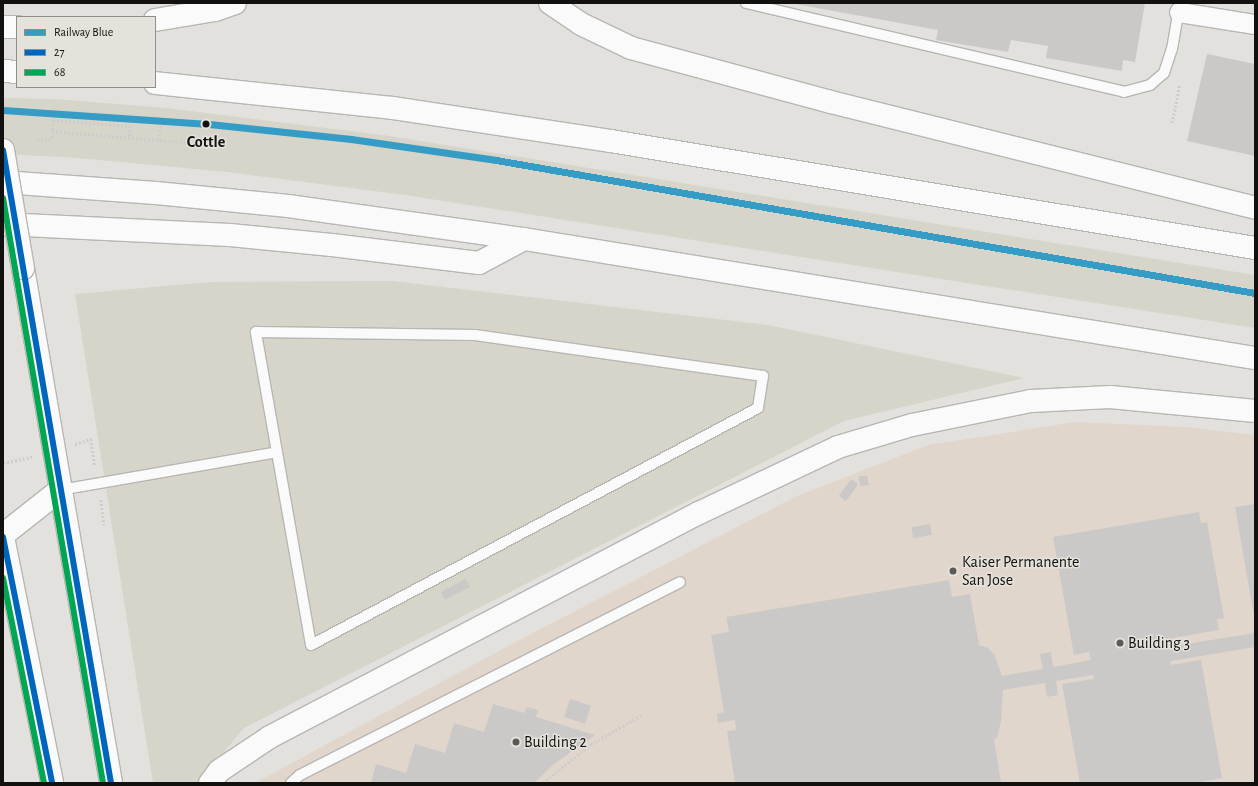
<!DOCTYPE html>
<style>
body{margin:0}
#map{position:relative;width:1258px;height:786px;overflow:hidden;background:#e3e1dd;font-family:"Alegreya Sans",sans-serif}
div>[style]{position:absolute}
.built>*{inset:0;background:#d7d4c9}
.medical>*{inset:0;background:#e1d6cc}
.building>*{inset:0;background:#cbc8c8;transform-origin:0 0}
.path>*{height:2.5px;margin-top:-1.25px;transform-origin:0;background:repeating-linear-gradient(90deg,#cecdcd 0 2px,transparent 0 4px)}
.roads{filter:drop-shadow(1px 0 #b7b6b3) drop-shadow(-1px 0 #b7b6b3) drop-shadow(0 1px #b7b6b3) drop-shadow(0 -1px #b7b6b3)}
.lane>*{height:10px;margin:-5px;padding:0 5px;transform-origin:5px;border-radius:5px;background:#fbfafa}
.street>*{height:19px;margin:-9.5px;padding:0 9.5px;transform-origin:9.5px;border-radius:9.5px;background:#fbfafa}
.secondary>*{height:22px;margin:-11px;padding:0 11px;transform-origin:11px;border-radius:11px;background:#fbfafa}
.highway>*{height:22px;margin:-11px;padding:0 11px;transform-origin:11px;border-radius:11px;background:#fbfafa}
.bridges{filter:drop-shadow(1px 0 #b7b6b3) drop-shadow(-1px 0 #b7b6b3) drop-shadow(0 1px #b7b6b3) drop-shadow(0 -1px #b7b6b3)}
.secondary-bridge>*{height:22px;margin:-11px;padding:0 11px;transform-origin:11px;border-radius:11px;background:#fbfafa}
.bus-1>*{height:6px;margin:-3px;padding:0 3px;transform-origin:3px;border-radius:3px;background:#0065bd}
.bus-2>*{height:6px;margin:-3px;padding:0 3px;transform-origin:3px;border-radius:3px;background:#00a651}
.rail-1>*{height:7px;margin:-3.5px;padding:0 3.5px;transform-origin:3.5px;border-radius:3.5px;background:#359cc6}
.dots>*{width:11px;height:11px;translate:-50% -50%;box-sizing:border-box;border:2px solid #e5e2db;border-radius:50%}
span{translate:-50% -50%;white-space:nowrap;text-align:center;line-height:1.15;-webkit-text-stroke:3px #e5e2db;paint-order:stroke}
.stop-label{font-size:16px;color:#12110f;font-weight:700}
.poi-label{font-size:16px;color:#12110f}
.left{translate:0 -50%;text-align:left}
.frame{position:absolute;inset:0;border:4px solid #12110f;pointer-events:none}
.legend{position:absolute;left:16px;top:16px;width:140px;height:72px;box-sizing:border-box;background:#e5e2db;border:1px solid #918e89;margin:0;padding:5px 7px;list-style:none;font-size:12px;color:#12110f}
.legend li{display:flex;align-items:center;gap:8px;height:20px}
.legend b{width:20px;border:1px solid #918e89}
</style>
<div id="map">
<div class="built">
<i style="clip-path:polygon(3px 98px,55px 99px,167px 108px,383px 135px,1255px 275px,1255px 328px,405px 195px,228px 172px,77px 158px,3px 154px)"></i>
<i style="clip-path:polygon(392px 281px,768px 325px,1024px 378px,844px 421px,244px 728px,198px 783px,153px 783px,75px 294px,210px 282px)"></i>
</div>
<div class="medical">
<i style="clip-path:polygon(1075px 422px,1187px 427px,1255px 435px,1255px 783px,255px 783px,506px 647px,797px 496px,928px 445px)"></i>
</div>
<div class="building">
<i style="clip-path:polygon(790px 3px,1145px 3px,1135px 62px,1123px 60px,1122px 71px,1046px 58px,1048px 46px,1011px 40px,1008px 52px,936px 40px,938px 30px)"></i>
<i style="clip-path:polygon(1207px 54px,1255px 64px,1255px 156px,1187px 141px)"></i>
<i style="clip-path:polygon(859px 476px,867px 476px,869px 485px,860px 486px)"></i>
<i style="left:851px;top:479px;width:9px;height:21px;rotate:36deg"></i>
<i style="clip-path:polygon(1255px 504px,1255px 616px,1254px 616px,1235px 507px)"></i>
<i style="clip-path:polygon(1199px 512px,1201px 523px,1207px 522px,1224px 618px,1217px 619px,1219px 630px,1167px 639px,1168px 647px,1255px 633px,1255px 647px,1171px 661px,1171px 665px,1201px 660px,1222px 778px,1195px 783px,1080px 783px,1062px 684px,1094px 679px,1093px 675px,1056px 681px,1058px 695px,1047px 697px,1045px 683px,1003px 690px,1001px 722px,997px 738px,994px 739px,1001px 783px,735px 783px,727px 731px,736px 730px,735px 720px,718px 723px,717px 714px,724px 712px,711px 635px,729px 632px,726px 617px,949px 580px,952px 597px,970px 594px,979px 645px,988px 648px,995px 656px,1002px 676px,1043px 669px,1040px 654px,1051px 652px,1053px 667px,1091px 660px,1089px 652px,1074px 655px,1053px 537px)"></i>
<i style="left:930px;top:524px;width:11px;height:19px;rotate:80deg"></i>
<i style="left:466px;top:579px;width:9px;height:28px;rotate:63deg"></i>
<i style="left:570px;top:699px;width:22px;height:19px;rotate:18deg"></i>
<i style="clip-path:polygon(493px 704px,524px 713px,527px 707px,538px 710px,536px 717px,595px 735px,554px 764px,534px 783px,371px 783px,376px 764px,406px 773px,415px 744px,445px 753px,454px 723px,484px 732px)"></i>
</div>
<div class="path">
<i style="left:53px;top:120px;width:77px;rotate:4.5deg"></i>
<i style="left:130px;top:126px;width:11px;rotate:90deg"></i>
<i style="left:1172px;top:123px;width:38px;rotate:-79deg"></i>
<i style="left:52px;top:131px;width:138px;rotate:5deg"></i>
<i style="left:37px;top:140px;width:15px;rotate:-8deg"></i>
<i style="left:52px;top:138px;width:28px;rotate:-86deg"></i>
<i style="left:54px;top:110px;width:107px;rotate:4.3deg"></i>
<i style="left:161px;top:118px;width:22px;rotate:95deg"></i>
<i style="left:75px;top:444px;width:17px;rotate:-17deg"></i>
<i style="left:91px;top:439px;width:28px;rotate:82deg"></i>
<i style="left:3px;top:463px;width:30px;rotate:-12deg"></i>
<i style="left:101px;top:500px;width:25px;rotate:83deg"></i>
<i style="left:543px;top:783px;width:62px;rotate:-39.1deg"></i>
<i style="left:591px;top:744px;width:59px;rotate:-29.6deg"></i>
</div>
<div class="roads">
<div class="lane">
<i style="left:746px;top:3px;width:388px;rotate:13.2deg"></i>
<i style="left:1124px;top:92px;width:27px;rotate:-15deg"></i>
<i style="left:1150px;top:85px;width:18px;rotate:-41deg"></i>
<i style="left:1164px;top:73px;width:25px;rotate:-72deg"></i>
<i style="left:1172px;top:49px;width:41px;rotate:-80.1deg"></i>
<i style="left:256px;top:332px;width:219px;rotate:0.8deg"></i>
<i style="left:475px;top:335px;width:291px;rotate:8.1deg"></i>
<i style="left:763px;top:376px;width:32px;rotate:99deg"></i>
<i style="left:758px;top:408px;width:506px;rotate:152.07deg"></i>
<i style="left:311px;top:645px;width:318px;rotate:-100deg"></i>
<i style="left:60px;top:490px;width:220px;rotate:-9.9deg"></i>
<i style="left:291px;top:783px;width:12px;rotate:-42deg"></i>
<i style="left:300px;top:775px;width:426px;rotate:-26.9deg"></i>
</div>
<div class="street">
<i style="left:1179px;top:12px;width:77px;rotate:9deg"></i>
</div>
<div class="secondary">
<i style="left:23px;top:268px;width:522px;rotate:80.3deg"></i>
<i style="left:3px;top:537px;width:251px;rotate:78.7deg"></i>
</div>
<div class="highway">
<i style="left:550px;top:3px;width:37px;rotate:34deg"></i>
<i style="left:581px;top:24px;width:55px;rotate:25.6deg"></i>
<i style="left:631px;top:48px;width:207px;rotate:15.1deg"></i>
<i style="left:831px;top:102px;width:437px;rotate:14deg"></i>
<i style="left:155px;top:20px;width:61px;rotate:-9.5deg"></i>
<i style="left:215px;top:10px;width:21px;rotate:-19deg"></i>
<i style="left:3px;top:27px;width:14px"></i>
<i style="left:3px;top:71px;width:14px;rotate:4deg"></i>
<i style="left:155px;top:83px;width:239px;rotate:6deg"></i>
<i style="left:393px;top:108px;width:220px;rotate:8.6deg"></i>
<i style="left:611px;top:141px;width:653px;rotate:9.43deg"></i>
<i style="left:3px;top:182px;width:153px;rotate:4.1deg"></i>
<i style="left:156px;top:193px;width:133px;rotate:5.6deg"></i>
<i style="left:288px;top:206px;width:238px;rotate:8deg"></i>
<i style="left:524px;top:239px;width:741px;rotate:9.25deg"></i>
<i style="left:3px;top:224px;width:227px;rotate:2.8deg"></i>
<i style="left:230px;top:235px;width:102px;rotate:5.6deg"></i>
<i style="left:332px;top:245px;width:148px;rotate:7deg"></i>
<i style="left:479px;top:263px;width:51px;rotate:-28.1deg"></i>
<i style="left:3px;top:535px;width:73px;rotate:-38.3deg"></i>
<i style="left:210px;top:783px;width:15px;rotate:-53deg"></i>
<i style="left:219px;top:771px;width:61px;rotate:-33.7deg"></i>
<i style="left:270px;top:737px;width:484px;rotate:-27.6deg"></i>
<i style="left:699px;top:513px;width:154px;rotate:-25.4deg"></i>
<i style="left:838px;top:447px;width:77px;rotate:-16.6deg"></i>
<i style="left:912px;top:425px;width:121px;rotate:-11.4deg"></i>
<i style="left:1031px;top:401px;width:79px;rotate:-2.9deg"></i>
<i style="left:1110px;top:397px;width:146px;rotate:5.5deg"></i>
</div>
</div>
<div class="bridges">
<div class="secondary-bridge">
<i style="left:3px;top:150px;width:120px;rotate:80.4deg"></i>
</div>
</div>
<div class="bus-1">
<i style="left:3px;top:150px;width:642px;rotate:80.32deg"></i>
<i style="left:3px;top:537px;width:251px;rotate:78.7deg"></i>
</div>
<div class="bus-2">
<i style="left:3px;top:198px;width:593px;rotate:80.3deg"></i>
<i style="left:3px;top:578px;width:209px;rotate:78.7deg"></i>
</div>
<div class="rail-1">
<i style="left:3px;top:110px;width:206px;rotate:3.9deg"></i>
<i style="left:209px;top:124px;width:143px;rotate:6deg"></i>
<i style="left:351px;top:139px;width:147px;rotate:8.2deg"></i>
<i style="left:496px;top:160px;width:771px;rotate:9.94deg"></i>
</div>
<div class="dots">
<i style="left:206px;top:124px;background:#12110f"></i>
<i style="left:953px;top:571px;background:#5b5a57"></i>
<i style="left:1120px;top:643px;background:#5b5a57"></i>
<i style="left:516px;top:742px;background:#5b5a57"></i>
</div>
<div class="stop-label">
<span style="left:206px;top:142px">Cottle</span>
</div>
<div class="poi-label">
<span class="left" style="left:962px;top:571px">Kaiser Permanente<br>San Jose</span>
<span class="left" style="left:1128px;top:643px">Building 3</span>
<span class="left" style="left:524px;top:742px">Building 2</span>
</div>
<div class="frame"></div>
<ul class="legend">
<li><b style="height:5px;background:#359cc6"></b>Railway Blue</li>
<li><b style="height:5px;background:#0065bd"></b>27</li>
<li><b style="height:5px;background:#00a651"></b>68</li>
</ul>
</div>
